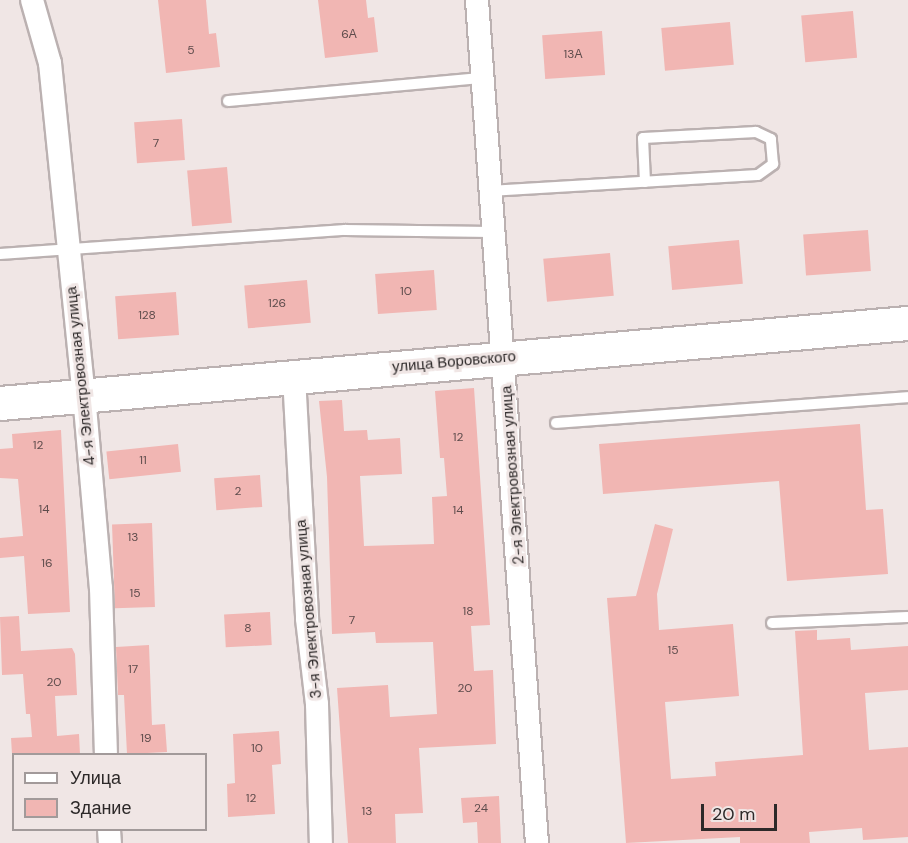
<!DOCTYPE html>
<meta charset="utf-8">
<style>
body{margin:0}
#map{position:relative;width:908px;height:843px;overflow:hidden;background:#f0e6e5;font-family:"DM Sans",sans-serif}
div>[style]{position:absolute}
.building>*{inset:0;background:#f1b6b3;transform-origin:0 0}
.roads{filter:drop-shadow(2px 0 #bbb1b1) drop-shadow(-2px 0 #bbb1b1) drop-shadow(0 2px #bbb1b1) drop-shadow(0 -2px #bbb1b1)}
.lane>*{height:10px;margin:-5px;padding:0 5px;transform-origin:5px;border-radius:5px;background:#fff}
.street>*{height:22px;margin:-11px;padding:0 11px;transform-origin:11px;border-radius:11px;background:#fff}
.primary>*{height:33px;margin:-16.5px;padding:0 16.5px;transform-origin:16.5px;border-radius:16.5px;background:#fff}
span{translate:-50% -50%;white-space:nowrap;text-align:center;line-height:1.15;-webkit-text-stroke:6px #f0e6e5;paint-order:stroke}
.number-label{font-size:12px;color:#5e4c4c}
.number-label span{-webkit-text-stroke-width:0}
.street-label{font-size:15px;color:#2d2929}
.legend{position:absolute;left:12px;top:753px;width:195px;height:78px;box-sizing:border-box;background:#f0e6e5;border:2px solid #a29a9a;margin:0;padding:8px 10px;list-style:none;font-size:18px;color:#2d2929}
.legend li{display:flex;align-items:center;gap:12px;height:30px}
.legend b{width:30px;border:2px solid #a29a9a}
.scale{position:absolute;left:701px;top:804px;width:76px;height:27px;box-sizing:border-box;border:3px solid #2d2929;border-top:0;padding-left:8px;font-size:18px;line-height:21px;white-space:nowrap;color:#2d2929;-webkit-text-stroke:4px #f0e6e5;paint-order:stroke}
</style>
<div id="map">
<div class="building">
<i style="clip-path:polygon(158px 0,206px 0,209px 34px,216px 33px,220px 67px,166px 73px)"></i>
<i style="clip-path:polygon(318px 0,366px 0,368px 18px,374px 17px,378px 52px,325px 58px)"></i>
<i style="left:853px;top:11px;width:47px;height:52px;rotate:85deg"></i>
<i style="left:730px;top:22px;width:43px;height:69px;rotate:85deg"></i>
<i style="left:602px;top:31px;width:44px;height:60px;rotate:86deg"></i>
<i style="left:182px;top:119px;width:41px;height:48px;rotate:86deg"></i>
<i style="left:227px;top:167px;width:56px;height:40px;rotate:85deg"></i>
<i style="left:868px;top:230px;width:41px;height:65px;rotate:86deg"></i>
<i style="left:739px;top:240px;width:44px;height:71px;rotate:85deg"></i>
<i style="left:610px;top:253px;width:43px;height:67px;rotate:85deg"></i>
<i style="left:434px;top:270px;width:40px;height:59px;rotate:86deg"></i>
<i style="left:307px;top:280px;width:43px;height:63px;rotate:85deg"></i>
<i style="left:176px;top:292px;width:43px;height:61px;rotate:86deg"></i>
<i style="clip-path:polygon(474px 388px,490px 625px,471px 626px,474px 671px,493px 670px,496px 744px,419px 748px,423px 813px,395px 814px,396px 843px,348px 843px,337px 688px,388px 685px,390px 717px,437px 714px,433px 642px,376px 643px,375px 632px,332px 634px,327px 477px,319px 401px,342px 400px,344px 431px,367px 430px,368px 440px,400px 438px,402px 474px,360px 476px,364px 546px,434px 544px,432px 497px,447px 496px,444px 458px,440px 458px,435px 391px)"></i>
<i style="clip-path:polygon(860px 424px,866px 510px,883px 509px,888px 574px,787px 581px,779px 481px,603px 494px,599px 444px)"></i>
<i style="clip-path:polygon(61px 430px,70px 612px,28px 614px,24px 556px,0 558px,0 538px,23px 536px,18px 479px,0 478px,0 449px,13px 448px,12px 434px)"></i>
<i style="left:178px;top:444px;width:28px;height:72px;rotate:84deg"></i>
<i style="left:260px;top:475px;width:32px;height:46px;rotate:86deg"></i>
<i style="left:152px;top:523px;width:84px;height:40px;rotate:88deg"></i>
<i style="clip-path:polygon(655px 524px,673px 529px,657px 594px,659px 630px,733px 624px,739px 696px,665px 702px,671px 779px,716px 776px,715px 762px,803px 755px,795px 631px,817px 630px,817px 640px,850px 638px,851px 650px,908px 646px,908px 690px,865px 693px,869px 750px,908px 747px,908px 837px,863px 840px,862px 828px,809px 832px,810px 843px,740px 843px,740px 837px,626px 843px,607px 598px,636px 596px)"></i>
<i style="left:270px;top:612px;width:33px;height:46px;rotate:87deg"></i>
<i style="clip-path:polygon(19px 616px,21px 651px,72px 648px,75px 654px,77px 695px,55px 696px,57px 736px,79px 734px,80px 754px,12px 754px,11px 738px,32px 737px,30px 714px,26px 714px,23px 674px,2px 675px,0 617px)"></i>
<i style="clip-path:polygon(149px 645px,152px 725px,165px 724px,167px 752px,127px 754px,124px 695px,118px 695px,116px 647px)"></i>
<i style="clip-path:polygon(279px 731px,281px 764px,272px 765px,275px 814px,228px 817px,227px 784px,235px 783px,233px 734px)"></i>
<i style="clip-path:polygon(499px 796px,501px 843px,478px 843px,477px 822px,463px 823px,461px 798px)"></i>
</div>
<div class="roads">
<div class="lane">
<i style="left:228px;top:101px;width:254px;rotate:-5.2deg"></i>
<i style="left:489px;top:191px;width:269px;rotate:-3.4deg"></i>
<i style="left:758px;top:175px;width:19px;rotate:-36deg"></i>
<i style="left:773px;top:164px;width:25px;rotate:-95deg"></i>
<i style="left:771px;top:139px;width:17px;rotate:-155deg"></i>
<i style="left:756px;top:132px;width:113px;rotate:177deg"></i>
<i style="left:643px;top:138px;width:44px;rotate:87.4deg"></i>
<i style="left:0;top:254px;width:346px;rotate:-4deg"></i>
<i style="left:345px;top:230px;width:146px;rotate:0.8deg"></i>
<i style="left:556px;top:423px;width:353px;rotate:-4.2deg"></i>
<i style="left:772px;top:623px;width:136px;rotate:-2.5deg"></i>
</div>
<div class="street">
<i style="left:32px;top:0;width:66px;rotate:74.1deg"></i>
<i style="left:50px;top:63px;width:334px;rotate:84.2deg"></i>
<i style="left:84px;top:395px;width:194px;rotate:85deg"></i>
<i style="left:101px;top:588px;width:166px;rotate:88.3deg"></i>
<i style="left:477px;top:0;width:845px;rotate:85.93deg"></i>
<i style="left:294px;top:376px;width:243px;rotate:86.9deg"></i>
<i style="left:307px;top:619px;width:86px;rotate:83.3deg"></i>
<i style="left:317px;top:704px;width:139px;rotate:88.4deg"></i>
<i style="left:109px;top:830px;width:13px;rotate:86deg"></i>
</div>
<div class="primary">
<i style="left:0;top:403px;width:912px;rotate:-5.04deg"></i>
</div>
</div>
<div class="number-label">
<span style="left:349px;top:35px">6А</span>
<span style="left:191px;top:51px">5</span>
<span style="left:573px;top:55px">13А</span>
<span style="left:156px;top:144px">7</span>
<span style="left:406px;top:292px">10</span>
<span style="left:277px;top:304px">126</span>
<span style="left:147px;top:316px">128</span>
<span style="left:458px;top:438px">12</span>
<span style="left:38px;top:446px">12</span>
<span style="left:143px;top:461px">11</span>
<span style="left:238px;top:492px">2</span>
<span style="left:44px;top:510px">14</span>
<span style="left:458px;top:511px">14</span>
<span style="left:133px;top:538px">13</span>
<span style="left:47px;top:564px">16</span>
<span style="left:135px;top:594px">15</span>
<span style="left:468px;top:612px">18</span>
<span style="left:352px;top:621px">7</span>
<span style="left:248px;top:629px">8</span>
<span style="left:673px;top:651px">15</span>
<span style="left:133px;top:670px">17</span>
<span style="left:54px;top:683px">20</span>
<span style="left:465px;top:689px">20</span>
<span style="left:146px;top:739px">19</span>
<span style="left:257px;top:749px">10</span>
<span style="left:251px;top:799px">12</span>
<span style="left:481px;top:809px">24</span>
<span style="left:367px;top:812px">13</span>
</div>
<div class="street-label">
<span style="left:454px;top:362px;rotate:-5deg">улица Воровского</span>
<span style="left:81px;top:376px;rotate:-96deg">4-я Электровозная улица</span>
<span style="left:513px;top:475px;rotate:-94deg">2-я Электровозная улица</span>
<span style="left:309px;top:609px;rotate:-95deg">3-я Электровозная улица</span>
</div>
<ul class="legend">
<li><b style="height:8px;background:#fff"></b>Улица</li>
<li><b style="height:16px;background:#f1b6b3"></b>Здание</li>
</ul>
<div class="scale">20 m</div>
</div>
